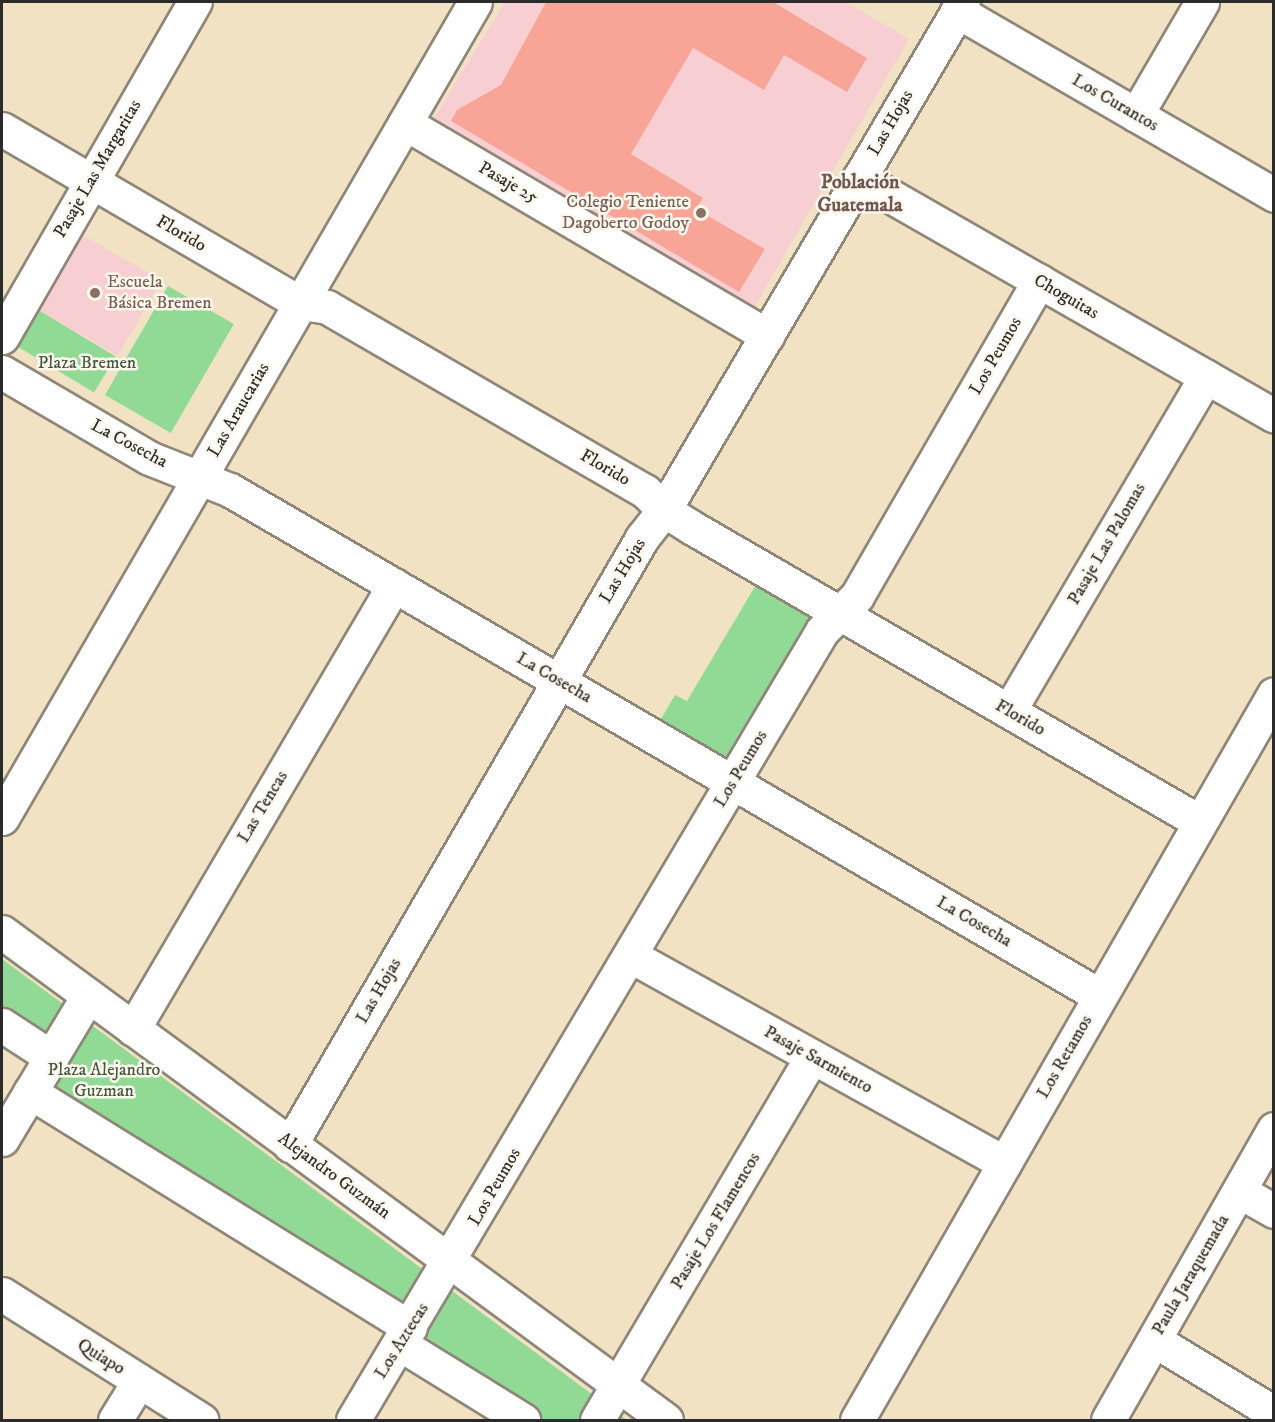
<!DOCTYPE html>
<meta charset="utf-8">
<style>
body{margin:0}
#map{position:relative;width:1275px;height:1422px;overflow:hidden;background:#f1e2c3;font-family:"IM FELL DW Pica",serif}
div>[style]{position:absolute}
.built>*{inset:0;background:#f7cfd3;transform-origin:0 0}
.green>*{inset:0;background:#91da95;transform-origin:0 0}
.building>*{inset:0;background:#f8a597}
.roads{filter:drop-shadow(2px 0 #8e8677) drop-shadow(-2px 0 #8e8677) drop-shadow(0 2px #8e8677) drop-shadow(0 -2px #8e8677)}
.street>*{height:33px;margin:-16.5px;padding:0 16.5px;transform-origin:16.5px;border-radius:16.5px;background:#fff}
.secondary>*{height:33px;margin:-16.5px;padding:0 16.5px;transform-origin:16.5px;border-radius:16.5px;background:#fff}
.dots>*{width:16px;height:16px;translate:-50% -50%;box-sizing:border-box;border:3px solid #fbf7ec;border-radius:50%}
span{translate:-50% -50%;white-space:nowrap;text-align:center;line-height:1.15;-webkit-text-stroke:5px #fbf7ec;paint-order:stroke}
.street-label{font-size:18px;color:#2b2b2b}
.education-label{font-size:18px;color:#785e54}
.right{translate:-100% -50%;text-align:right}
.left{translate:0 -50%;text-align:left}
.park-label{font-size:18px;color:#445746}
.neighbourhood-label{font-size:20px;color:#735651;font-weight:700}
.frame{position:absolute;inset:0;border:3px solid #2b2b2b;pointer-events:none}
</style>
<div id="map">
<div class="built">
<i style="clip-path:polygon(505px 2px,846px 2px,909px 39px,754px 308px,434px 118px)"></i>
<i style="left:74px;top:230px;width:101px;height:87px;rotate:30deg"></i>
</div>
<div class="green">
<i style="left:168px;top:286px;width:76px;height:126px;rotate:30deg"></i>
<i style="left:30px;top:305px;width:100px;height:42px;rotate:31deg"></i>
<i style="clip-path:polygon(757px 583px,815px 618px,727px 767px,657px 726px,675px 695px,687px 701px)"></i>
<i style="clip-path:polygon(2px 959px,627px 1420px,541px 1420px,413px 1344px,45px 1090px,65px 1059px,2px 1017px)"></i>
</div>
<div class="building">
<i style="clip-path:polygon(546px 2px,773px 2px,867px 58px,847px 92px,784px 55px,764px 90px,693px 48px,631px 154px,703px 198px,696px 209px,765px 249px,739px 292px,451px 121px,457px 110px,501px 85px)"></i>
</div>
<div class="roads">
<div class="street">
<i style="left:957px;top:11px;width:367px;rotate:30.1deg"></i>
<i style="left:1136px;top:115px;width:131px;rotate:-59.7deg"></i>
<i style="left:405px;top:123px;width:420px;rotate:30.4deg"></i>
<i style="left:2px;top:129px;width:345px;rotate:30.3deg"></i>
<i style="left:300px;top:303px;width:27px;rotate:8deg"></i>
<i style="left:327px;top:307px;width:367px;rotate:30.1deg"></i>
<i style="left:645px;top:491px;width:27px;rotate:45deg"></i>
<i style="left:664px;top:510px;width:32px;rotate:32deg"></i>
<i style="left:691px;top:527px;width:588px;rotate:30.1deg"></i>
<i style="left:859px;top:178px;width:478px;rotate:29.8deg"></i>
<i style="left:2px;top:337px;width:387px;rotate:-60.1deg"></i>
<i style="left:2px;top:372px;width:170px;rotate:30.3deg"></i>
<i style="left:149px;top:458px;width:87px;rotate:21.6deg"></i>
<i style="left:230px;top:490px;width:1006px;rotate:30.18deg"></i>
<i style="left:1009px;top:711px;width:388px;rotate:-59.5deg"></i>
<i style="left:2px;top:818px;width:943px;rotate:-59.9deg"></i>
<i style="left:631px;top:956px;width:427px;rotate:29deg"></i>
<i style="left:2px;top:1025px;width:59px;rotate:33.1deg"></i>
<i style="left:133px;top:1029px;width:515px;rotate:-59.55deg"></i>
<i style="left:30px;top:1092px;width:447px;rotate:31.8deg"></i>
<i style="left:2px;top:1139px;width:167px;rotate:-59deg"></i>
<i style="left:290px;top:1145px;width:702px;rotate:-59.89deg"></i>
<i style="left:642px;top:538px;width:36px;rotate:-52deg"></i>
<i style="left:664px;top:510px;width:589px;rotate:-59.52deg"></i>
<i style="left:1239px;top:1191px;width:40px;rotate:29.7deg"></i>
<i style="left:2px;top:1294px;width:236px;rotate:32.3deg"></i>
<i style="left:1154px;top:1340px;width:140px;rotate:31.3deg"></i>
<i style="left:400px;top:1344px;width:145px;rotate:31.7deg"></i>
<i style="left:115px;top:1420px;width:46px;rotate:-58.4deg"></i>
<i style="left:353px;top:1420px;width:918px;rotate:-59.27deg"></i>
<i style="left:822px;top:631px;width:49px;rotate:-45deg"></i>
<i style="left:857px;top:596px;width:364px;rotate:-60deg"></i>
<i style="left:597px;top:1420px;width:422px;rotate:-59.4deg"></i>
<i style="left:857px;top:1420px;width:837px;rotate:-60.13deg"></i>
<i style="left:1108px;top:1420px;width:335px;rotate:-60.3deg"></i>
</div>
<div class="secondary">
<i style="left:2px;top:932px;width:824px;rotate:36.31deg"></i>
</div>
</div>
<div class="dots">
<i style="left:701px;top:213px;background:#8d6e63"></i>
<i style="left:95px;top:293px;background:#8d6e63"></i>
</div>
<div class="street-label">
<span style="left:1115px;top:103px;rotate:30deg">Los Curantos</span>
<span style="left:891px;top:123px;rotate:-60deg">Las Hojas</span>
<span style="left:98px;top:169px;rotate:-60deg">Pasaje Las Margaritas</span>
<span style="left:508px;top:183px;rotate:30deg">Pasaje 25</span>
<span style="left:181px;top:234px;rotate:30deg">Florido</span>
<span style="left:1066px;top:297px;rotate:30deg">Choguitas</span>
<span style="left:996px;top:356px;rotate:-60deg">Los Peumos</span>
<span style="left:239px;top:410px;rotate:-60deg">Las Araucarias</span>
<span style="left:129px;top:444px;rotate:28deg">La Cosecha</span>
<span style="left:605px;top:468px;rotate:30deg">Florido</span>
<span style="left:1107px;top:544px;rotate:-60deg">Pasaje Las Palomas</span>
<span style="left:623px;top:571px;rotate:-59deg">Las Hojas</span>
<span style="left:554px;top:678px;rotate:30deg">La Cosecha</span>
<span style="left:1020px;top:718px;rotate:30deg">Florido</span>
<span style="left:741px;top:769px;rotate:-59deg">Los Peumos</span>
<span style="left:263px;top:807px;rotate:-59deg">Las Tencas</span>
<span style="left:974px;top:922px;rotate:30deg">La Cosecha</span>
<span style="left:379px;top:991px;rotate:-60deg">Las Hojas</span>
<span style="left:1065px;top:1057px;rotate:-60deg">Los Retamos</span>
<span style="left:818px;top:1060px;rotate:29deg">Pasaje Sarmiento</span>
<span style="left:334px;top:1176px;rotate:36deg">Alejandro Guzmán</span>
<span style="left:495px;top:1187px;rotate:-60deg">Los Peumos</span>
<span style="left:716px;top:1221px;rotate:-59deg">Pasaje Los Flamencos</span>
<span style="left:1191px;top:1275px;rotate:-60deg">Paula Jaraquemada</span>
<span style="left:402px;top:1341px;rotate:-58deg">Los Aztecas</span>
<span style="left:101px;top:1357px;rotate:32deg">Quiapo</span>
</div>
<div class="education-label">
<span class="right" style="left:689px;top:213px">Colegio Teniente<br>Dagoberto Godoy</span>
<span class="left" style="left:107px;top:293px">Escuela<br>Básica Bremen</span>
</div>
<div class="park-label">
<span style="left:87px;top:363px">Plaza Bremen</span>
<span style="left:104px;top:1081px">Plaza Alejandro<br>Guzman</span>
</div>
<div class="neighbourhood-label">
<span style="left:860px;top:194px">Población<br>Guatemala</span>
</div>
<div class="frame"></div>
</div>
